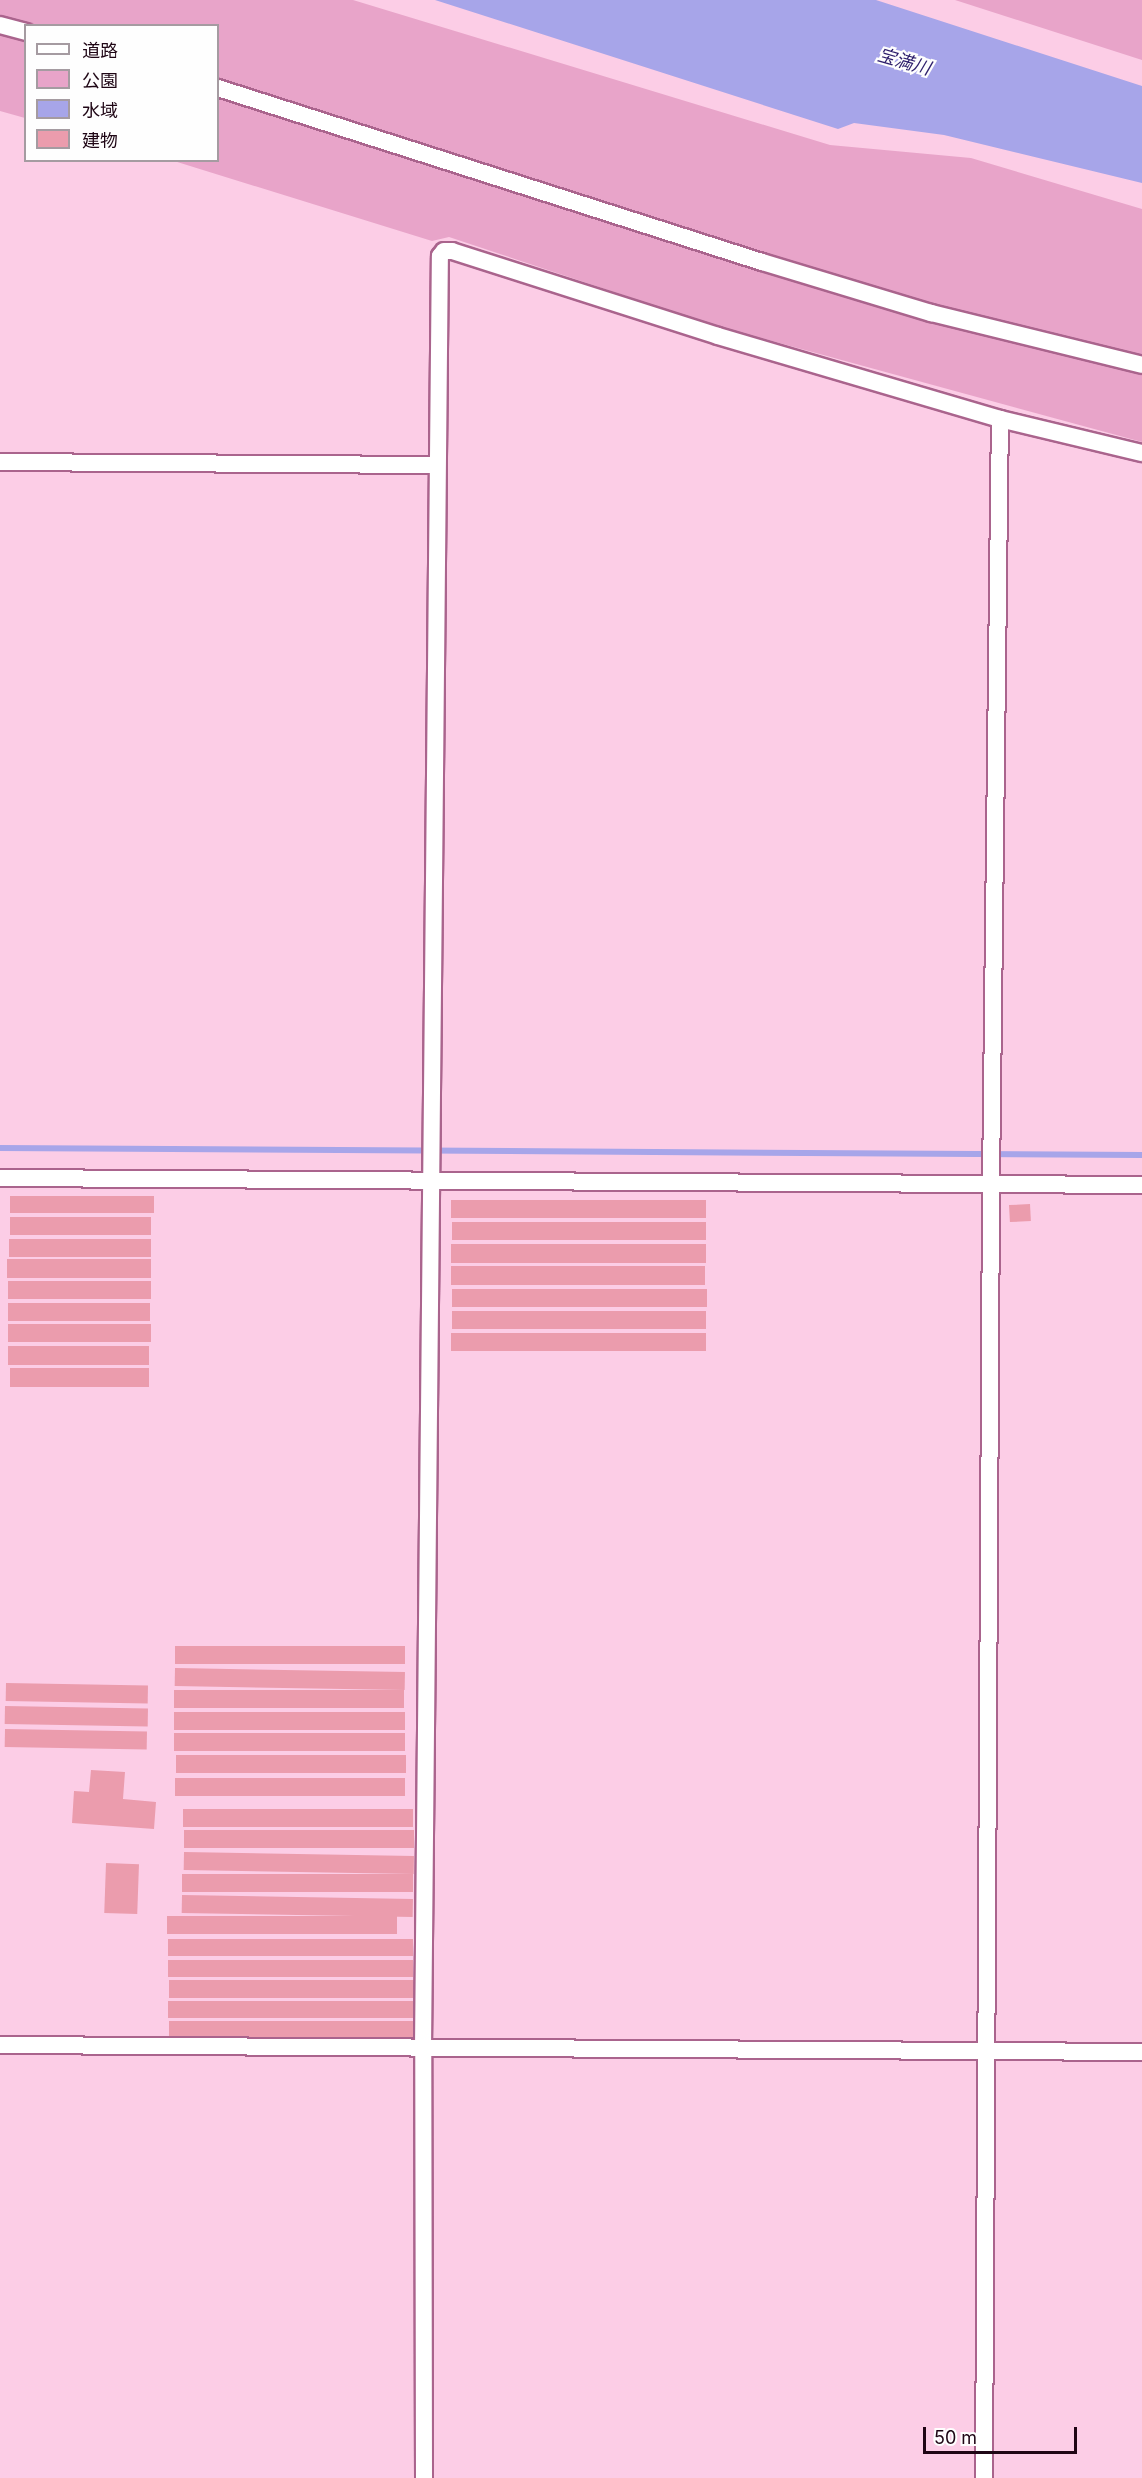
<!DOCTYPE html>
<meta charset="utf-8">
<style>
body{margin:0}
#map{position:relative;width:1142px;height:2478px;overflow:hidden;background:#fccde6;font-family:Inter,"Noto Sans JP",sans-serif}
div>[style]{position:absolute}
.green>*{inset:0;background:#e8a4c9}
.water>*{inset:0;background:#a7a5e9}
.stream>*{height:6px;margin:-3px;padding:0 3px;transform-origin:3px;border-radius:3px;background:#a7a5e9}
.building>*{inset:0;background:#eb9cad;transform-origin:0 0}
.roads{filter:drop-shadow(2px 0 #aa648d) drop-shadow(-2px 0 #aa648d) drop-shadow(0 2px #aa648d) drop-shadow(0 -2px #aa648d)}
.minor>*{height:16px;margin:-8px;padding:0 8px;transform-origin:8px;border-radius:8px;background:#fff}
span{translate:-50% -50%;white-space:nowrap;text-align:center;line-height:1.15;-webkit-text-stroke:4.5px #fefefe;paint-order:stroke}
.water-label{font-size:18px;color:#2e1f6c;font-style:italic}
.legend{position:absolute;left:24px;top:24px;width:195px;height:138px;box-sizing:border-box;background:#fefefe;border:2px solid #a59ba1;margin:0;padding:8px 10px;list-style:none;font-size:18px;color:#1f0615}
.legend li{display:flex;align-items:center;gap:12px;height:30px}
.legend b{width:30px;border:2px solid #a59ba1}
.scale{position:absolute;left:923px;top:2427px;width:154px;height:27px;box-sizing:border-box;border:3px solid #1f0615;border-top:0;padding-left:8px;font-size:18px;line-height:21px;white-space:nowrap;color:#1f0615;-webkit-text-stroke:4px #fefefe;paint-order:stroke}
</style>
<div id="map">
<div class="green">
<i style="clip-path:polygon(0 0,353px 0,830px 145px,971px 158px,1142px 209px,1142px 442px,713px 325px,449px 237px,432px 241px,174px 161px,218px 160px,218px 26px,26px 26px,25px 118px,0 111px)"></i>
<i style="clip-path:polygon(955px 0,1142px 0,1142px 60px)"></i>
</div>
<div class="water">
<i style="clip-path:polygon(435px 0,876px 0,1142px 86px,1142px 183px,944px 135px,854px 123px,838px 129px)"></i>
</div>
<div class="stream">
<i style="left:0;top:1148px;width:1142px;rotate:0.35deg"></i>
</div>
<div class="building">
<i style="left:10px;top:1196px;width:144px;height:17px"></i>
<i style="left:451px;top:1200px;width:255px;height:18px"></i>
<i style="left:1030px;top:1204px;width:17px;height:21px;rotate:87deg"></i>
<i style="left:10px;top:1217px;width:141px;height:18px"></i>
<i style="left:452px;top:1222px;width:254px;height:18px"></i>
<i style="left:9px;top:1239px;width:142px;height:18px"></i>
<i style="left:451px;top:1244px;width:255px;height:19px"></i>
<i style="left:7px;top:1259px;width:144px;height:19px"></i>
<i style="left:451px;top:1266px;width:254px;height:19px"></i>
<i style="left:8px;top:1281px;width:143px;height:18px"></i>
<i style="left:452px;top:1289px;width:255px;height:18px"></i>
<i style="left:8px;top:1303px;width:142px;height:18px"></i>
<i style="left:452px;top:1311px;width:254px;height:18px"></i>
<i style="left:8px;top:1324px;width:143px;height:18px"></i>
<i style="left:451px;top:1333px;width:255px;height:18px"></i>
<i style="left:8px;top:1346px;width:141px;height:19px"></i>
<i style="left:149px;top:1368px;width:19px;height:139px;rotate:90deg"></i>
<i style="left:175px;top:1646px;width:230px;height:18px"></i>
<i style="left:175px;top:1668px;width:230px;height:18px;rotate:1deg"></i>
<i style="left:6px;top:1683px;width:142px;height:18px;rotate:1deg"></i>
<i style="left:174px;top:1690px;width:230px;height:18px"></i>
<i style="left:5px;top:1706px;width:143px;height:18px;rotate:1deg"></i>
<i style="left:174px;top:1712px;width:231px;height:18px"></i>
<i style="left:5px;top:1729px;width:142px;height:18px;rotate:1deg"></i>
<i style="left:174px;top:1733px;width:231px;height:18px"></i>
<i style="left:176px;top:1755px;width:230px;height:18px"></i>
<i style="clip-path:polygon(91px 1770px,125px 1772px,123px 1799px,156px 1802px,154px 1829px,72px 1823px,74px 1791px,89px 1792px)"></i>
<i style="left:175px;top:1778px;width:230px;height:18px"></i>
<i style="left:183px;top:1809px;width:230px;height:18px"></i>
<i style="left:184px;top:1830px;width:230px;height:18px"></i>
<i style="left:184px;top:1852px;width:230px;height:18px;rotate:1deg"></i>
<i style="left:106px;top:1863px;width:33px;height:50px;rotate:2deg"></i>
<i style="left:182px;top:1874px;width:231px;height:18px"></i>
<i style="left:182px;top:1895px;width:231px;height:18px;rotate:1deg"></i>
<i style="left:167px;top:1916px;width:230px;height:18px"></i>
<i style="left:168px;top:1939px;width:245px;height:17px"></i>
<i style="left:168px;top:1960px;width:245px;height:17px"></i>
<i style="left:169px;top:1980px;width:245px;height:18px"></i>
<i style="left:168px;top:2001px;width:245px;height:17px"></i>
<i style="left:169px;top:2021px;width:245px;height:18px"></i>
</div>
<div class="roads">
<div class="minor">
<i style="left:0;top:25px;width:27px;rotate:15deg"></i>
<i style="left:218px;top:88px;width:571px;rotate:17.74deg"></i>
<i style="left:762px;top:262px;width:177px;rotate:16.8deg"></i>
<i style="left:931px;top:313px;width:217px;rotate:13.8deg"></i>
<i style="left:0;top:462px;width:437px;rotate:0.4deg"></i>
<i style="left:0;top:1178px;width:1142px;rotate:0.35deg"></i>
<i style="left:0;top:2045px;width:1142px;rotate:0.35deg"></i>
<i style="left:424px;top:2478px;width:430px;rotate:-90.1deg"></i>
<i style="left:423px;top:2048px;width:1792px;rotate:-89.46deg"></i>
<i style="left:440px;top:256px;width:6px;rotate:-51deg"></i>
<i style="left:444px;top:251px;width:8px"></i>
<i style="left:452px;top:251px;width:279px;rotate:17.7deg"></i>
<i style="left:718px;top:336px;width:294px;rotate:16.4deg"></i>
<i style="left:1000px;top:419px;width:146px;rotate:13.5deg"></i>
<i style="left:984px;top:2478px;width:1295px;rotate:-89.69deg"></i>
<i style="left:991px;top:1183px;width:764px;rotate:-89.33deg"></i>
</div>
</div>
<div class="water-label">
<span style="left:904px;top:62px;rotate:16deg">宝満川</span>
</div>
<ul class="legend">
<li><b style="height:8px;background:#fff"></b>道路</li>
<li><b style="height:16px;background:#e8a4c9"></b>公園</li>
<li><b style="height:16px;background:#a7a5e9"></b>水域</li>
<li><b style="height:16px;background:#eb9cad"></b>建物</li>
</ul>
<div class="scale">50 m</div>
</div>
